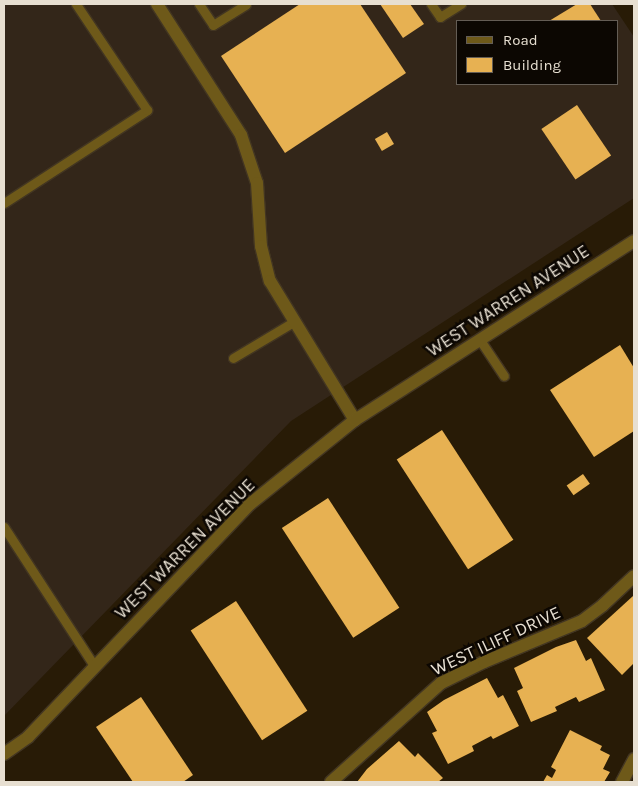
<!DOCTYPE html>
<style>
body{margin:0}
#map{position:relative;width:638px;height:786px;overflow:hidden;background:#281b06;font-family:Karla,sans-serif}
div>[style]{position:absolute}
.commercial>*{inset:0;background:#332619}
.building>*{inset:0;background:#e7b152;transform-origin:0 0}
.roads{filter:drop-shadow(1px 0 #433622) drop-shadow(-1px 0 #433622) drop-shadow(0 1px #433622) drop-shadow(0 -1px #433622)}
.service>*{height:9px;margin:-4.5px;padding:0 4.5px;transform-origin:4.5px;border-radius:4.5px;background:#6e5919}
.minor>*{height:12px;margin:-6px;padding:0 6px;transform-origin:6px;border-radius:6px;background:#6e5919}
span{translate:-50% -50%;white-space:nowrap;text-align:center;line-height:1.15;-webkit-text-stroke:5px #0c0702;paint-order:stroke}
.street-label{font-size:18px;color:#e7dfd1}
.frame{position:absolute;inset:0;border:5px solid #e7dfd1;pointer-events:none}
.legend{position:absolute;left:456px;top:20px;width:162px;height:65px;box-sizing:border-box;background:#0c0702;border:1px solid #645d55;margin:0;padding:6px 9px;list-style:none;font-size:15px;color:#e7dfd1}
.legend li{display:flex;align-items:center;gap:10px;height:25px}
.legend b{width:25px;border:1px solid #645d55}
</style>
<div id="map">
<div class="commercial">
<i style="clip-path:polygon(evenodd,4px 4px,612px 4px,634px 37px,634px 198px,291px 421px,4px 716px,4px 4px,457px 21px,617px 21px,617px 84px,457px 84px,457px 21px)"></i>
</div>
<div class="building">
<i style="clip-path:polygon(300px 4px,360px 4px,406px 73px,285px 153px,221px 56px)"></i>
<i style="clip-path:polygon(380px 4px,410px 4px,424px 24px,403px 38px)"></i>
<i style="clip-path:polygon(577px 4px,590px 4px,601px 21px,549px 21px)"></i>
<i style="left:577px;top:105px;width:61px;height:43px;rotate:56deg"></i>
<i style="left:387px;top:132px;width:14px;height:14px;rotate:60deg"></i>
<i style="clip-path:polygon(620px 345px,634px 368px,634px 431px,594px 457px,550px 390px)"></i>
<i style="left:442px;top:430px;width:131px;height:54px;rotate:57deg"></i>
<i style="left:583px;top:474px;width:12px;height:20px;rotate:55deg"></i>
<i style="left:328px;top:498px;width:131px;height:55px;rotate:57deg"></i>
<i style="clip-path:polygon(633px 596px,634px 663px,622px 675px,587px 638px)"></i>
<i style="left:236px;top:601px;width:131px;height:54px;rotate:57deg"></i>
<i style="clip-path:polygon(576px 640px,586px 661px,591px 658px,605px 690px,579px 702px,576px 697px,555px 707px,557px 711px,531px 722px,517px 691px,523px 688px,514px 668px,556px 647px)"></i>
<i style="clip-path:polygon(487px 678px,498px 698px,503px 695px,519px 726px,493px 739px,491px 736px,472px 746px,474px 751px,448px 764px,432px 733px,437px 731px,427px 712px,444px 700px)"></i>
<i style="clip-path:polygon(141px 697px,193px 775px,183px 782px,133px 782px,96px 727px)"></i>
<i style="clip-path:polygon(570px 730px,602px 746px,600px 750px,610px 755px,603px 769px,610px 772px,604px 782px,543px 782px,547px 775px,552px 778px,556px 770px,551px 767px)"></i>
<i style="clip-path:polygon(399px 741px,415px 757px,418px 753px,443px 778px,438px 782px,357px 782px,367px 769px)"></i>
</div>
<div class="roads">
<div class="service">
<i style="left:199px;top:4px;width:25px;rotate:56deg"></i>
<i style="left:213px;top:25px;width:39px;rotate:-32deg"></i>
<i style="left:431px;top:4px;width:16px;rotate:55deg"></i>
<i style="left:440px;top:17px;width:25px;rotate:-32deg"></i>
<i style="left:4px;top:203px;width:171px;rotate:-33deg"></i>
<i style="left:147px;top:110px;width:128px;rotate:-123.8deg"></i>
<i style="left:480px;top:340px;width:43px;rotate:56.3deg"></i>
<i style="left:233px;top:358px;width:72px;rotate:-30.8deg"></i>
<i style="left:4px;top:527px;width:167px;rotate:57deg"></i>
</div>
<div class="minor">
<i style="left:157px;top:4px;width:156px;rotate:57.3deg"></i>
<i style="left:241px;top:135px;width:51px;rotate:71.6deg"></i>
<i style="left:257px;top:183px;width:63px;rotate:86.4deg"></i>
<i style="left:261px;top:246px;width:36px;rotate:76deg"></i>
<i style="left:270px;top:281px;width:163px;rotate:58.6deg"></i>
<i style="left:4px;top:754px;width:29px;rotate:-35deg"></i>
<i style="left:28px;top:737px;width:322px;rotate:-46.4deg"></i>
<i style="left:250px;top:504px;width:134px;rotate:-38.7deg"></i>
<i style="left:355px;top:420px;width:331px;rotate:-32.7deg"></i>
<i style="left:331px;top:782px;width:148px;rotate:-42deg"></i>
<i style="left:441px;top:683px;width:48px;rotate:-26deg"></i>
<i style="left:484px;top:662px;width:106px;rotate:-22.7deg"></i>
<i style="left:582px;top:621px;width:26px;rotate:-37deg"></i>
<i style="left:603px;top:605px;width:42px;rotate:-43.1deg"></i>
<i style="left:622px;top:782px;width:26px;rotate:-62deg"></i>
</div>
</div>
<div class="street-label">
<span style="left:508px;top:301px;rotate:-33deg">WEST WARREN AVENUE</span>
<span style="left:185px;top:549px;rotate:-45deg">WEST WARREN AVENUE</span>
<span style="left:496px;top:641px;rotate:-25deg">WEST ILIFF DRIVE</span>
</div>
<div class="frame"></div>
<ul class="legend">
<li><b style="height:6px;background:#6e5919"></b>Road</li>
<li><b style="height:14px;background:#e7b152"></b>Building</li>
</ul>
</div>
